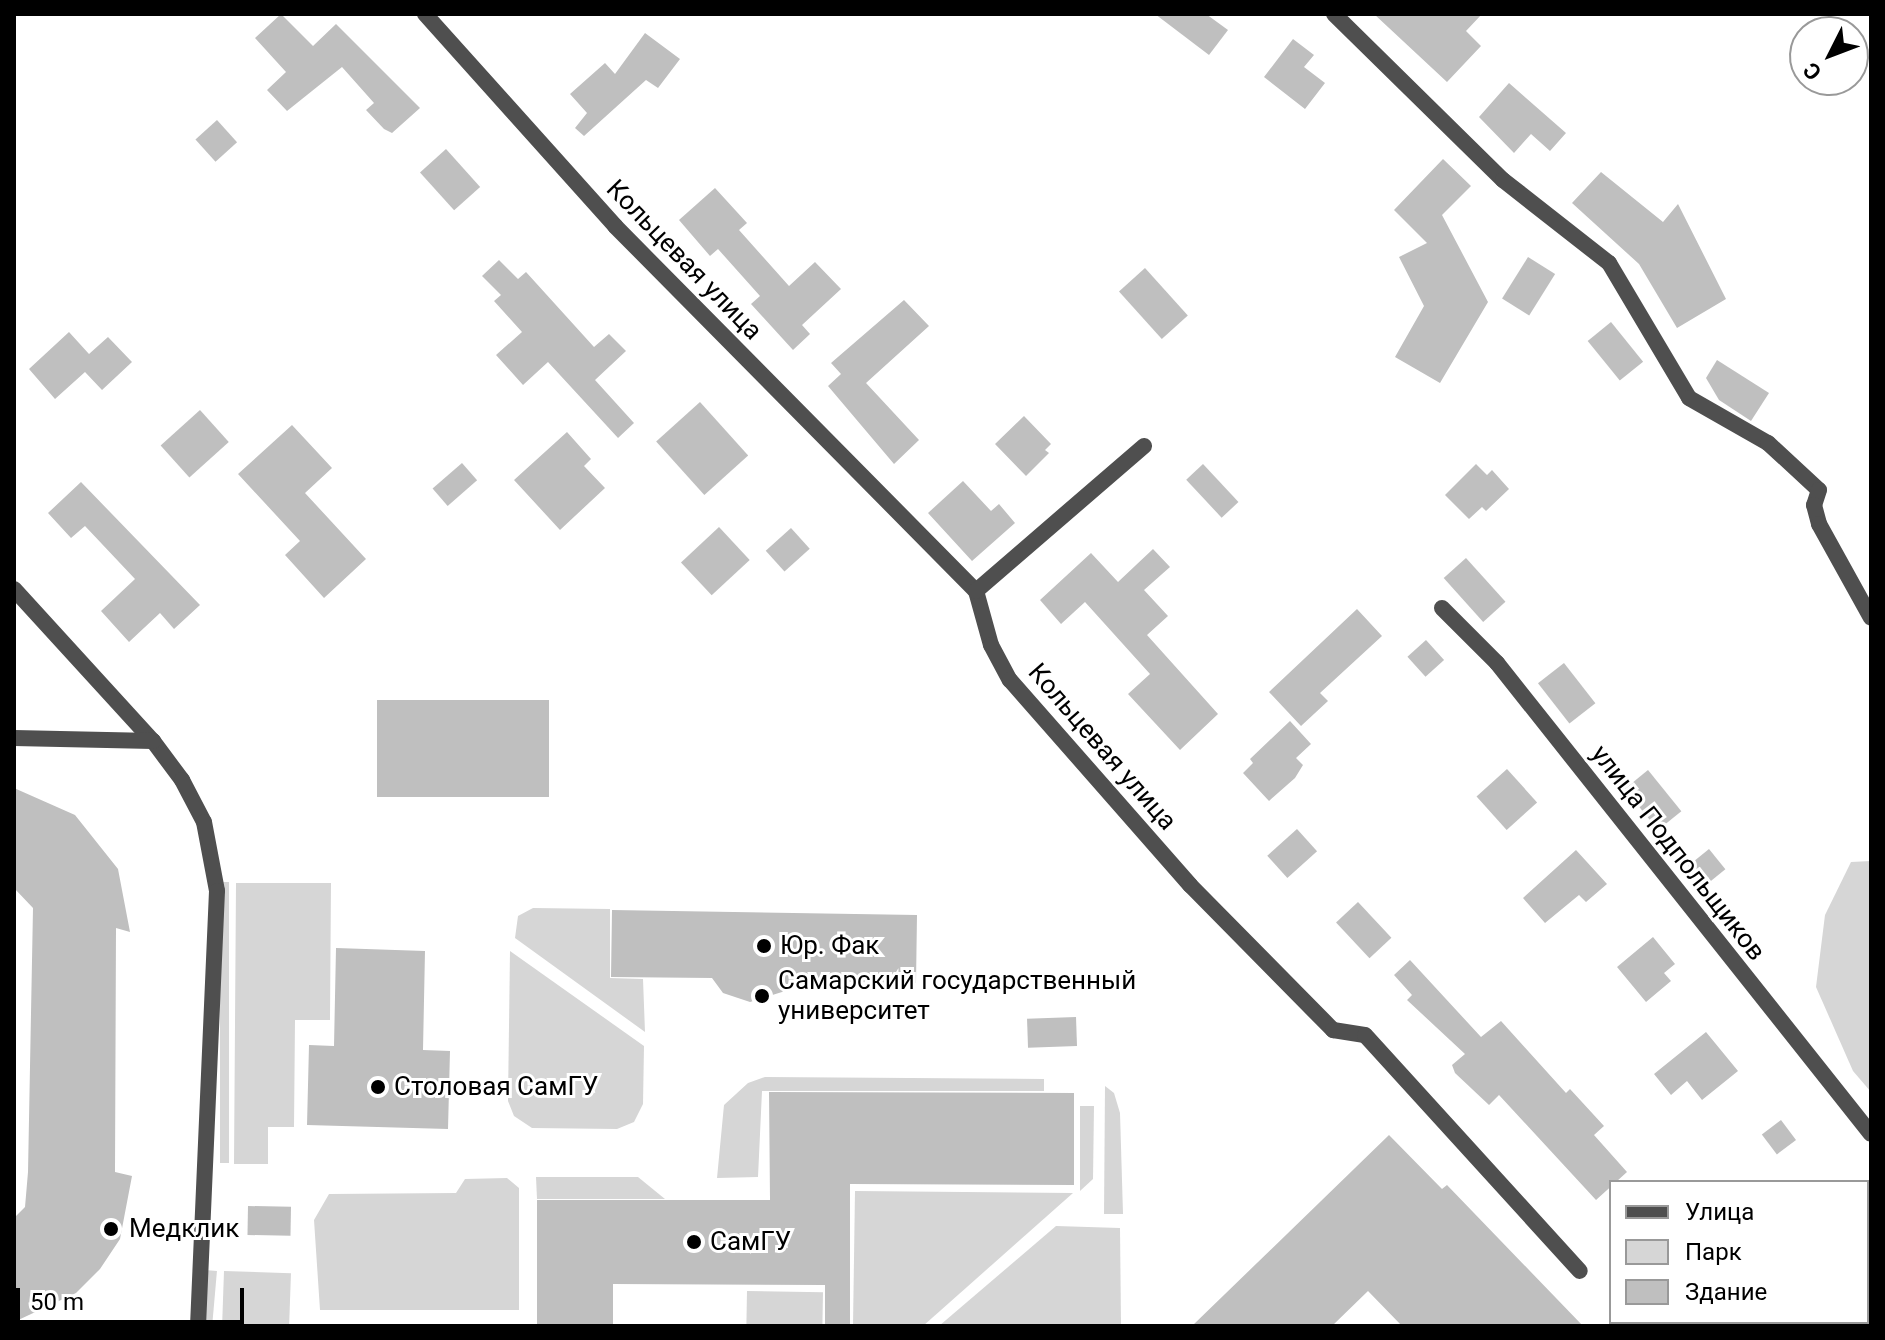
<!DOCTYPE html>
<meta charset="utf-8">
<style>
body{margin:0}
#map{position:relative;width:1885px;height:1340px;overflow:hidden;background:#fff;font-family:Roboto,sans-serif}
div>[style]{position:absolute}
.green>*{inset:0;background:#d6d6d6;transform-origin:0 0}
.building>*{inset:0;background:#bfbfbf;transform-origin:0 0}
.street>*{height:16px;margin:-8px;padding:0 8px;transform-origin:8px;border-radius:8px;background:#4f4f4f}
.dots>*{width:22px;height:22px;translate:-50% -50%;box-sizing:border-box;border:4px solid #fff;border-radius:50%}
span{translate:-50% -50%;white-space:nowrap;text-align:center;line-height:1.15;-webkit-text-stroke:6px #fff;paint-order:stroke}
.street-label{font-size:26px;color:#000}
.poi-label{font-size:26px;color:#000}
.left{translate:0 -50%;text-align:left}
.frame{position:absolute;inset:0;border:16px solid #000;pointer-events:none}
.legend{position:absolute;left:1609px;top:1180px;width:260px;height:144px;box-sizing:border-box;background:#fff;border:2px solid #999;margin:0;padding:10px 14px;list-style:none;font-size:24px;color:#000}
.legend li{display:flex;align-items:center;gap:16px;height:40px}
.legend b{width:40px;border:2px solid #999}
.north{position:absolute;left:1789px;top:16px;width:80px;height:80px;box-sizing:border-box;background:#fff;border:2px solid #999;border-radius:50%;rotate:228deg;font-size:22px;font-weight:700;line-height:32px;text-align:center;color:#000}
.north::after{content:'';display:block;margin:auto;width:28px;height:36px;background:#000;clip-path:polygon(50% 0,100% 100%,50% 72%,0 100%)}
.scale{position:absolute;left:16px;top:1288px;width:228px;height:36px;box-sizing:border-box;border:4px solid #000;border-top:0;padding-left:10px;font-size:24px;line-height:28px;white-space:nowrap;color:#000;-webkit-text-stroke:6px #fff;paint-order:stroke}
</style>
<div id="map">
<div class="green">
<i style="clip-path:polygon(1871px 861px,1871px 1092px,1853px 1071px,1816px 987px,1825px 915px,1851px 862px)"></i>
<i style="left:220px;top:882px;width:9px;height:281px"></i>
<i style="clip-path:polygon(236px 883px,331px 883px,330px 1020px,295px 1020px,294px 1127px,268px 1127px,268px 1164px,234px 1164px)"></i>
<i style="clip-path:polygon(533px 908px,610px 909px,610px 978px,643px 979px,645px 1032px,515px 938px,518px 916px)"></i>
<i style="clip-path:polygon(510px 951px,644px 1046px,643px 1104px,634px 1122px,617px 1129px,532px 1128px,514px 1116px,508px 1101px)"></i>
<i style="clip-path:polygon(765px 1077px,1044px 1079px,1044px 1091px,762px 1091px,758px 1177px,717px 1178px,724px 1105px,748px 1083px)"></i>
<i style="clip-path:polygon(1105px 1086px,1114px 1093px,1120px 1113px,1123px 1214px,1104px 1214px)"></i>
<i style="clip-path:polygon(1080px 1106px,1094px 1106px,1093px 1179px,1080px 1191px)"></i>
<i style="clip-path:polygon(536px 1177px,638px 1177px,665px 1199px,537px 1199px)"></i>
<i style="clip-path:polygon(507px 1178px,519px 1188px,519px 1310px,320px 1310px,314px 1220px,329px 1194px,456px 1193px,465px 1179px)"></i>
<i style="clip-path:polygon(855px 1191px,1073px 1193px,923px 1326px,853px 1326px)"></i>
<i style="clip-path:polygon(1056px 1226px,1120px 1228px,1121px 1326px,939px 1326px)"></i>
<i style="left:205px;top:1270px;width:12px;height:56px;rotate:5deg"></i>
<i style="left:224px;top:1271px;width:67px;height:55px;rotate:2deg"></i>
<i style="left:747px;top:1291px;width:76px;height:35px;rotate:1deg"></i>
</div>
<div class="building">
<i style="clip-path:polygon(281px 14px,313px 46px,336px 24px,420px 108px,392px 133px,384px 129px,366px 110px,374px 103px,342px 67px,287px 111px,267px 90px,286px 72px,255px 38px)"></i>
<i style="clip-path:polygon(1155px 14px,1206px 14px,1228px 30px,1209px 55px)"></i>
<i style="clip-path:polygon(1374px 14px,1482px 14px,1466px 31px,1481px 46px,1447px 82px)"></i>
<i style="clip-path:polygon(645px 33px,680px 59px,658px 88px,646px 80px,584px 136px,575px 128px,587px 113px,570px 94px,605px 63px,615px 74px)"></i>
<i style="clip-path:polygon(1293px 39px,1314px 55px,1304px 67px,1325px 83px,1305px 109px,1264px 77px)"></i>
<i style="clip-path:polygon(1509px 83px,1566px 133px,1550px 151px,1531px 134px,1514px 153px,1479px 117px)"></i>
<i style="left:217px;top:120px;width:30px;height:29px;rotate:48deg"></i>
<i style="left:446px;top:149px;width:51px;height:35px;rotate:48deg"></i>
<i style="clip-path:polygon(1443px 159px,1471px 186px,1442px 215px,1488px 302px,1440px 383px,1395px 357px,1424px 306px,1399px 257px,1427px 243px,1394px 210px)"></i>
<i style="clip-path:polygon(1601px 172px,1663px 222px,1678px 204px,1726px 299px,1677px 328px,1639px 264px,1572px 203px)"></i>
<i style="clip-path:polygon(715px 188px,747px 223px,739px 230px,789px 286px,815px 262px,841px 289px,802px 325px,810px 334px,793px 350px,751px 304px,760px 296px,718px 249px,710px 256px,679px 220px)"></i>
<i style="left:1528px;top:257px;width:32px;height:49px;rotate:32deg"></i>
<i style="clip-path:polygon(499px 260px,518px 279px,526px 272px,594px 347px,609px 334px,626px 351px,595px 380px,634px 423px,618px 438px,548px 362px,523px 385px,496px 355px,522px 332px,494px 301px,501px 295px,482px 276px)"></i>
<i style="left:1145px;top:268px;width:64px;height:35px;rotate:48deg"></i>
<i style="clip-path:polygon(904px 300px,929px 326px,866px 383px,919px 440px,894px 464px,828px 386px,841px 374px,831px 363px)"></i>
<i style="left:1611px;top:322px;width:51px;height:30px;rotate:51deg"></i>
<i style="clip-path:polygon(69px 332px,89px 354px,108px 337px,132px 362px,102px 390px,85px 372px,55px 399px,29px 369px)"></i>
<i style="clip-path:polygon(1717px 360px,1769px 393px,1751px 421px,1719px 400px,1706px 378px)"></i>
<i style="left:700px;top:402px;width:72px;height:59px;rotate:48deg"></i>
<i style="left:200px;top:410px;width:43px;height:53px;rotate:48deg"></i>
<i style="clip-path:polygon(1024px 416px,1051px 444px,1045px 450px,1049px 453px,1026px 476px,995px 444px)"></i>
<i style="clip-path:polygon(292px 425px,332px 468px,305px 493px,366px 559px,324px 598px,285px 555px,300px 541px,238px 474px)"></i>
<i style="clip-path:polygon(567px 432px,591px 459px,584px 466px,605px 488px,560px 530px,514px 480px)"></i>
<i style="left:462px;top:463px;width:23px;height:39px;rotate:49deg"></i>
<i style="left:1203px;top:464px;width:52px;height:23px;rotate:47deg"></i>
<i style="clip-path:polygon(1476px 464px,1487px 475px,1492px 470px,1509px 489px,1486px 511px,1482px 507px,1469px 519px,1445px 495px)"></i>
<i style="clip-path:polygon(963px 481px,991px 511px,999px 504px,1015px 523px,972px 561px,928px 513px)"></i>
<i style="clip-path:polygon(81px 482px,200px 605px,174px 629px,160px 613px,129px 642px,101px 611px,135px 579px,85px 526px,71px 538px,48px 513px)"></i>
<i style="left:719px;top:527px;width:45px;height:52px;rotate:47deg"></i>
<i style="left:791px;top:528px;width:28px;height:34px;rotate:48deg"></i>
<i style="clip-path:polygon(1153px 549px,1170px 567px,1144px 590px,1168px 616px,1147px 635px,1218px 714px,1180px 750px,1128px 694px,1150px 674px,1085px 602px,1061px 624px,1040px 600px,1091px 553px,1118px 582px)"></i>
<i style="left:1466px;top:558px;width:59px;height:30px;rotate:48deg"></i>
<i style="clip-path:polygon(1357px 609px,1382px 636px,1320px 693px,1328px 701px,1301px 726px,1269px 692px)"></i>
<i style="left:1426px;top:640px;width:27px;height:25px;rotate:48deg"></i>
<i style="left:1564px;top:663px;width:51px;height:33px;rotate:52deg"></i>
<i style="left:377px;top:700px;width:172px;height:97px"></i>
<i style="clip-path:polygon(1290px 721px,1311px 744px,1296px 758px,1303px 765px,1295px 778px,1269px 801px,1243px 773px,1253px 763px,1250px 759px)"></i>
<i style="left:1507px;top:769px;width:45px;height:41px;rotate:48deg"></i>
<i style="left:1648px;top:770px;width:53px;height:30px;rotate:51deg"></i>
<i style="clip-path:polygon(14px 788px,75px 815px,118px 869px,130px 932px,116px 928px,115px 1172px,132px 1176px,120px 1239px,100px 1269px,76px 1293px,14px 1322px,14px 1218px,25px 1207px,28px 1172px,33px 908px,14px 888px)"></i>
<i style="left:1297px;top:829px;width:30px;height:40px;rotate:48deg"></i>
<i style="left:1709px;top:849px;width:26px;height:27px;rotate:51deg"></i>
<i style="clip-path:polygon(1576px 850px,1607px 884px,1586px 902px,1579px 895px,1545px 923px,1523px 898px)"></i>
<i style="left:1358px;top:902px;width:49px;height:30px;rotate:47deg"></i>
<i style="clip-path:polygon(612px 910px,917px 915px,916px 983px,793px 981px,782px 992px,750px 1002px,723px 993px,712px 978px,611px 977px)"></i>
<i style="clip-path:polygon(1653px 937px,1675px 964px,1664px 973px,1671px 981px,1646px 1002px,1617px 967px)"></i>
<i style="clip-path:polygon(336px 948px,425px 951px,423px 1050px,450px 1051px,448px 1129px,307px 1125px,309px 1045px,334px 1046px)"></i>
<i style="clip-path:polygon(1410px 960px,1481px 1037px,1501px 1021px,1566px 1093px,1570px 1089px,1604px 1126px,1594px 1135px,1627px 1172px,1596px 1200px,1499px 1095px,1489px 1105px,1455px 1073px,1452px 1065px,1465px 1054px,1407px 1000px,1412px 995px,1394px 975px)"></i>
<i style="left:1076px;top:1017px;width:29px;height:49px;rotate:88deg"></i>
<i style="clip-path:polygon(1706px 1032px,1738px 1071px,1702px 1100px,1687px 1081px,1671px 1095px,1654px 1074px)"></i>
<i style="clip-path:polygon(769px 1092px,1074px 1093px,1074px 1185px,850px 1184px,850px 1326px,825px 1326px,825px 1285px,613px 1284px,613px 1326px,537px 1326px,537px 1200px,770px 1200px)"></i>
<i style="left:1781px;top:1120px;width:25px;height:24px;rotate:53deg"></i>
<i style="clip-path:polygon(1389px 1135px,1442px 1189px,1447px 1185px,1583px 1326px,1402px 1326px,1368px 1291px,1332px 1326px,1192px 1326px)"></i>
<i style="left:248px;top:1206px;width:43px;height:29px;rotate:1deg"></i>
</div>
<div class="street">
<i style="left:425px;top:14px;width:285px;rotate:48.1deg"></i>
<i style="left:615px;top:226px;width:513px;rotate:45.32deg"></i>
<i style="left:976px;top:591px;width:56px;rotate:74.5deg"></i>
<i style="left:991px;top:645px;width:40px;rotate:62deg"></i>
<i style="left:1010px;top:680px;width:273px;rotate:48.7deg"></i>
<i style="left:1190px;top:885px;width:204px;rotate:45.4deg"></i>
<i style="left:1333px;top:1030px;width:32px;rotate:9deg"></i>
<i style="left:1365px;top:1035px;width:319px;rotate:47.7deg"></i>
<i style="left:1334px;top:14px;width:237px;rotate:44.5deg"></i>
<i style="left:1503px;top:180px;width:135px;rotate:38.1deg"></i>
<i style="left:1609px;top:263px;width:157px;rotate:59.3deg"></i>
<i style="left:1689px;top:398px;width:91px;rotate:29.7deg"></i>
<i style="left:1768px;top:443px;width:69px;rotate:42.7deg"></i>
<i style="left:1819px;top:490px;width:16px;rotate:108deg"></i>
<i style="left:1814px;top:505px;width:20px;rotate:75deg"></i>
<i style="left:1819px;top:524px;width:107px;rotate:61deg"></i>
<i style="left:14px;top:589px;width:206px;rotate:47.6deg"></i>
<i style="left:153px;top:741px;width:49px;rotate:53.4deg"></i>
<i style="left:182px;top:780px;width:47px;rotate:62.4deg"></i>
<i style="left:204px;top:822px;width:70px;rotate:79.3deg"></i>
<i style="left:217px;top:891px;width:435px;rotate:92.5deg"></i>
<i style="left:976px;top:591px;width:222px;rotate:-40.8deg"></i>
<i style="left:1442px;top:608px;width:78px;rotate:45deg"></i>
<i style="left:1497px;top:663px;width:601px;rotate:51.55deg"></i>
<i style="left:14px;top:738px;width:139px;rotate:1.2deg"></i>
</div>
<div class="dots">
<i style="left:764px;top:946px;background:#000"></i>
<i style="left:762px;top:996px;background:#000"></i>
<i style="left:378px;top:1087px;background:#000"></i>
<i style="left:111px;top:1229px;background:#000"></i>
<i style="left:694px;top:1242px;background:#000"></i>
</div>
<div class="street-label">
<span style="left:684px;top:260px;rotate:46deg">Кольцевая улица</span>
<span style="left:1102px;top:747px;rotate:49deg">Кольцевая улица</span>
<span style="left:1678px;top:853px;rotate:52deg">улица Подпольщиков</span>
</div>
<div class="poi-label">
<span class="left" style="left:780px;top:946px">Юр. Фак</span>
<span class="left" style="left:778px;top:996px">Самарский государственный<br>университет</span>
<span class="left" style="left:394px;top:1087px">Столовая СамГУ</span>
<span class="left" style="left:129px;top:1229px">Медклик</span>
<span class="left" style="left:710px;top:1242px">СамГУ</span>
</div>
<div class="frame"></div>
<ul class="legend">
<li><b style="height:10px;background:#4f4f4f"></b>Улица</li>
<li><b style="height:22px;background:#d6d6d6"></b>Парк</li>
<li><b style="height:22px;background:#bfbfbf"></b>Здание</li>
</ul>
<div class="north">С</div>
<div class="scale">50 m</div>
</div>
